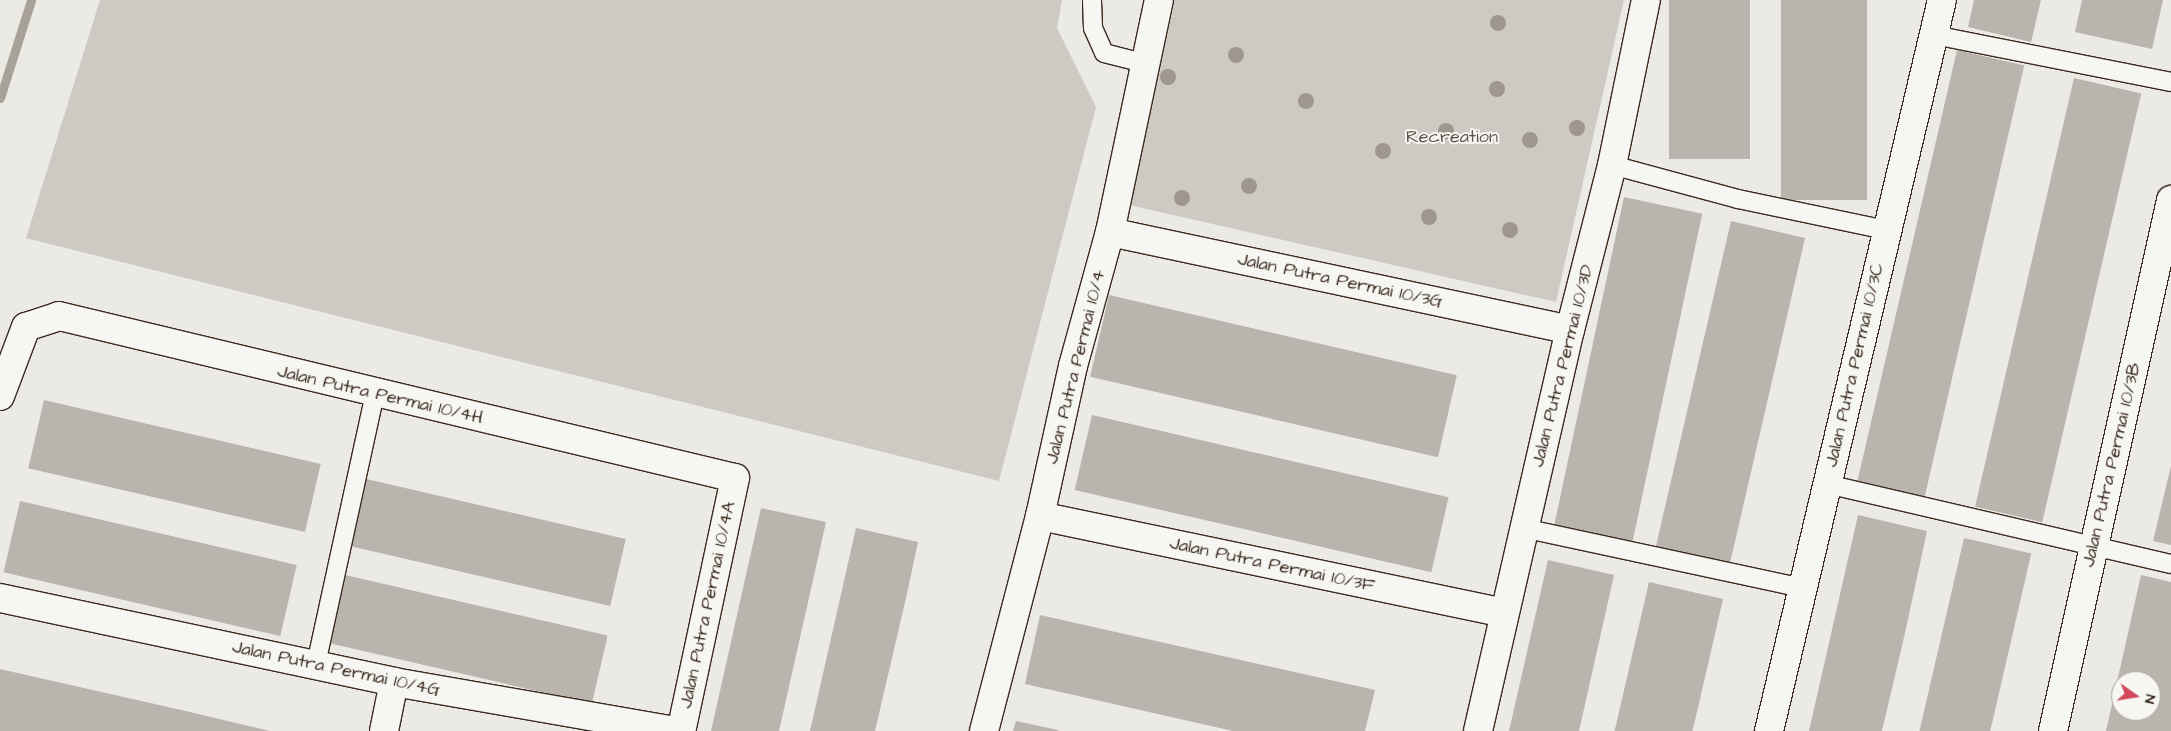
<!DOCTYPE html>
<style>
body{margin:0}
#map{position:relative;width:2171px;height:731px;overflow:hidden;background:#ebeae5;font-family:"Architects Daughter",sans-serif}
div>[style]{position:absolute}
.green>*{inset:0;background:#cdcac4}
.stream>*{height:9px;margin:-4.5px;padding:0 4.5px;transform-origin:4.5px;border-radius:4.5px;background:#a8a198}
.building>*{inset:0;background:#bab4ae;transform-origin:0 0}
.roads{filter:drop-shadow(1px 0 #3b2a1e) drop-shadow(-1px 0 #3b2a1e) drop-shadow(0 1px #3b2a1e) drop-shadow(0 -1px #3b2a1e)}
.service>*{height:18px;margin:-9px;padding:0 9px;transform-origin:9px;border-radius:9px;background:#f6f6f2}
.minor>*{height:28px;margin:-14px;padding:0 14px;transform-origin:14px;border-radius:14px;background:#f6f6f2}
.trees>*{width:16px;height:16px;margin:-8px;border-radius:50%;background:#9f968f}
span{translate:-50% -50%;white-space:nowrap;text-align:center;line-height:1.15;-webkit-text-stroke:4px #f6f6f2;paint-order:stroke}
.park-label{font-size:18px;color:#605248}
.street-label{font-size:18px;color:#3b2a1e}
.north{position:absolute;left:2111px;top:671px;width:50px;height:50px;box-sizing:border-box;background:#f6f6f2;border:1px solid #aba49d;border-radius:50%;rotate:103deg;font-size:14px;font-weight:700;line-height:20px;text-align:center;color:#3b2a1e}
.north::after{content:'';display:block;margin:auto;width:18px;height:22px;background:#d1495b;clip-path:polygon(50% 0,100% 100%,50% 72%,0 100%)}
</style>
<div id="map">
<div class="green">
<i style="clip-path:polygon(100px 0,1062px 0,1057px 28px,1096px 107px,999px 481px,26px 238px)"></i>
<i style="clip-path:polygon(1175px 0,1624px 0,1556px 302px,1129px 205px)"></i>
</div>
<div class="stream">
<i style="left:0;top:98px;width:103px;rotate:-72.4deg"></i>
</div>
<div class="building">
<i style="left:1669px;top:0;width:81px;height:159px"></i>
<i style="left:1781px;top:0;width:86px;height:200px"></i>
<i style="clip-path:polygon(1974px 0,2041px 0,2031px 42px,1968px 27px)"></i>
<i style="clip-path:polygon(2082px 0,2163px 0,2152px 49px,2075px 32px)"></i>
<i style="left:1957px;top:50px;width:69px;height:444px;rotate:13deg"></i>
<i style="left:2074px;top:78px;width:69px;height:440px;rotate:13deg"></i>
<i style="left:1624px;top:197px;width:80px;height:342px;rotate:12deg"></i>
<i style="left:1731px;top:221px;width:76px;height:337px;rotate:13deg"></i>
<i style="left:1109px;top:295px;width:357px;height:84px;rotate:13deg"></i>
<i style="left:44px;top:400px;width:284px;height:70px;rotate:13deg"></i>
<i style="left:1092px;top:415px;width:366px;height:77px;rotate:13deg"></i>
<i style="clip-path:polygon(2171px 466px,2171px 545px,2153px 541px)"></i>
<i style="left:349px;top:475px;width:284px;height:69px;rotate:13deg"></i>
<i style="left:20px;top:501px;width:284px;height:73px;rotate:13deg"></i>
<i style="clip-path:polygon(761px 508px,826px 522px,795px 660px,779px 731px,711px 731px)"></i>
<i style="clip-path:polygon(1858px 515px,1927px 531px,1905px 633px,1882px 731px,1809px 731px)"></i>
<i style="clip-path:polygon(856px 528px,918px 542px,906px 598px,875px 731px,810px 731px)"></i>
<i style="left:1964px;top:538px;width:69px;height:198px;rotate:13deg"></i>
<i style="clip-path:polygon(1548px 560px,1614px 575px,1599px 642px,1579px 731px,1509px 731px)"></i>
<i style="left:328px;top:571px;width:287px;height:70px;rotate:13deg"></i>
<i style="clip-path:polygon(evenodd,2141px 575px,2171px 582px,2171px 731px,2106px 731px,2141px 575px,2121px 681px,2151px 681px,2151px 711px,2121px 711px,2121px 681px)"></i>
<i style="left:1649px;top:582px;width:76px;height:153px;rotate:13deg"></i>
<i style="clip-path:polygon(1040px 615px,1375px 690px,1365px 731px,1233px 731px,1025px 684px)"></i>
<i style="clip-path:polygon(0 669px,190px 712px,270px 731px,0 731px)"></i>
<i style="clip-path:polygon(1016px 721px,1058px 730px,1058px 731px,1013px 731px)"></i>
</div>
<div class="roads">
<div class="service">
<i style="left:1092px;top:0;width:28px;rotate:88deg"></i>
<i style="left:1093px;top:28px;width:27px;rotate:66deg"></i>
<i style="left:1104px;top:53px;width:44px;rotate:14.3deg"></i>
<i style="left:1934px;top:35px;width:242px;rotate:11.2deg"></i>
<i style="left:1612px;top:165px;width:131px;rotate:15.1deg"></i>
<i style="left:1738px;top:199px;width:152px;rotate:11.8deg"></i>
<i style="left:1827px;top:484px;width:353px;rotate:13.1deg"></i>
<i style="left:1523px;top:528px;width:286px;rotate:12.1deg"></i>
<i style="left:316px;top:664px;width:276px;rotate:-77.7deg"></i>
</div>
<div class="minor">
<i style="left:1110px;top:232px;width:470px;rotate:12deg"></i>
<i style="left:0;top:396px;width:74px;rotate:-69.4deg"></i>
<i style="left:26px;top:327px;width:35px;rotate:-18deg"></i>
<i style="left:59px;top:316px;width:695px;rotate:13.48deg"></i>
<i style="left:735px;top:478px;width:259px;rotate:102deg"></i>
<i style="left:1040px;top:516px;width:474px;rotate:11.8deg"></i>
<i style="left:0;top:598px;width:403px;rotate:12deg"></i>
<i style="left:394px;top:682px;width:284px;rotate:9.9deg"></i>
<i style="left:384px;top:731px;width:50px;rotate:-78.5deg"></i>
<i style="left:984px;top:731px;width:222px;rotate:-75.4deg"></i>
<i style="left:1040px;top:516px;width:154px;rotate:-77.6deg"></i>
<i style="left:1073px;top:366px;width:139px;rotate:-74.6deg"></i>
<i style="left:1110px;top:232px;width:237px;rotate:-78.1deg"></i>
<i style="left:1478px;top:731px;width:411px;rotate:-77.1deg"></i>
<i style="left:1570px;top:330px;width:170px;rotate:-75.7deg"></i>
<i style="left:1612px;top:165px;width:168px;rotate:-78.4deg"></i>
<i style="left:1769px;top:731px;width:751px;rotate:-76.69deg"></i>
<i style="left:2053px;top:731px;width:544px;rotate:-77.47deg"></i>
</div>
</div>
<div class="trees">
<i style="left:1498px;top:23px"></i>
<i style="left:1236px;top:55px"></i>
<i style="left:1168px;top:77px"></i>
<i style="left:1497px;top:89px"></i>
<i style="left:1306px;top:101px"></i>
<i style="left:1577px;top:128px"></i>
<i style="left:1446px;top:131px"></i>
<i style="left:1530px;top:140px"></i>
<i style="left:1383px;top:151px"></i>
<i style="left:1249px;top:186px"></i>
<i style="left:1182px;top:198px"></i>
<i style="left:1429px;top:217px"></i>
<i style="left:1510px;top:230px"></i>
</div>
<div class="park-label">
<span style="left:1452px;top:137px">Recreation</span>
</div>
<div class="street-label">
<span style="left:1340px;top:281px;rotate:12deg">Jalan Putra Permai 10/3G</span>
<span style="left:1855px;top:365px;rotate:-77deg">Jalan Putra Permai 10/3C</span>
<span style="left:1563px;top:366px;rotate:-76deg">Jalan Putra Permai 10/3D</span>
<span style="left:1076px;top:367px;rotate:-76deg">Jalan Putra Permai 10/4</span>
<span style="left:380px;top:395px;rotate:13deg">Jalan Putra Permai 10/4H</span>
<span style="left:2112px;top:465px;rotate:-77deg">Jalan Putra Permai 10/3B</span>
<span style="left:1272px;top:565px;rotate:12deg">Jalan Putra Permai 10/3F</span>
<span style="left:708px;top:605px;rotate:-78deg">Jalan Putra Permai 10/4A</span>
<span style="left:336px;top:669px;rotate:12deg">Jalan Putra Permai 10/4G</span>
</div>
<div class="north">N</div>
</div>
